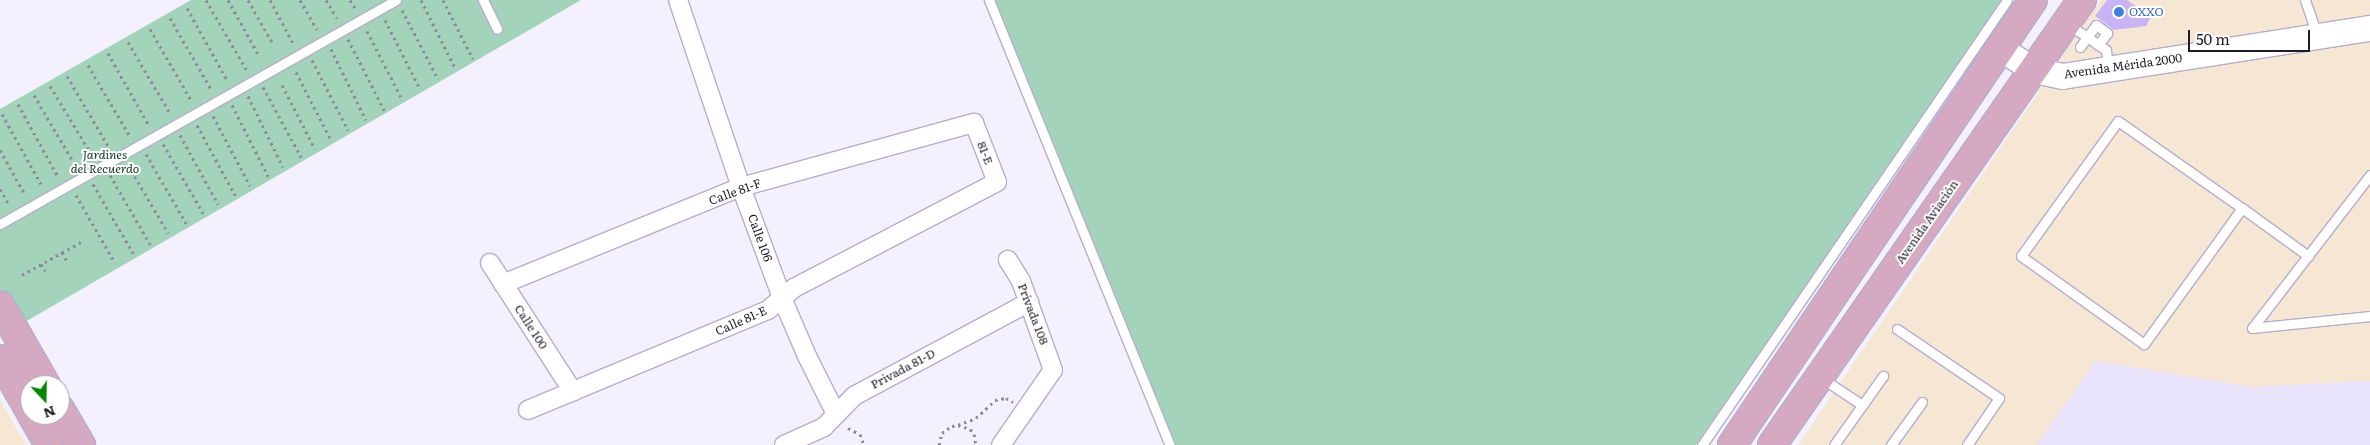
<!DOCTYPE html>
<meta charset="utf-8">
<style>
body{margin:0}
#map{position:relative;width:2370px;height:445px;overflow:hidden;background:#f4f0fe;font-family:Literata,serif}
div>[style]{position:absolute}
.industrial>*{inset:0;background:#f6e6d4}
.built>*{inset:0;background:#e9e2fb}
.green>*{inset:0;background:#a3d4bb}
.building>*{inset:0;background:#c8b4f4}
.path>*{height:3px;margin-top:-1.5px;transform-origin:0;background:repeating-linear-gradient(90deg,#8d8996 0 2.5px,transparent 0 6.5px)}
.roads{filter:drop-shadow(1px 0 #b6adcd) drop-shadow(-1px 0 #b6adcd) drop-shadow(0 1px #b6adcd) drop-shadow(0 -1px #b6adcd)}
.service>*{height:9px;margin:-4.5px;padding:0 4.5px;transform-origin:4.5px;border-radius:4.5px;background:#fff}
.minor>*{height:18px;margin:-9px;padding:0 9px;transform-origin:9px;border-radius:9px;background:#fff}
.secondary>*{height:25px;margin:-12.5px;padding:0 12.5px;transform-origin:12.5px;border-radius:12.5px;background:#fff}
.primary>*{height:28px;margin:-14px;padding:0 14px;transform-origin:14px;border-radius:14px;background:#d6a9c2}
.dots>*{width:14px;height:14px;translate:-50% -50%;box-sizing:border-box;border:2px solid #fff;border-radius:50%}
span{translate:-50% -50%;white-space:nowrap;text-align:center;line-height:1.15;-webkit-text-stroke:4px #fff;paint-order:stroke}
.shop-label{font-size:12px;color:#366cbe}
.left{translate:0 -50%;text-align:left}
.street-label{font-size:12px;color:#1f1c28}
.park-label{font-size:12px;color:#143627;font-style:italic}
.north{position:absolute;left:20px;top:375px;width:50px;height:50px;box-sizing:border-box;background:#fff;border:1px solid #a5a4a9;border-radius:50%;rotate:159deg;font-size:14px;font-weight:700;line-height:20px;text-align:center;color:#1f1c28}
.north::after{content:'';display:block;margin:auto;width:18px;height:22px;background:#068400;clip-path:polygon(50% 0,100% 100%,50% 72%,0 100%)}
.scale{position:absolute;left:2188px;top:30px;width:122px;height:22px;box-sizing:border-box;border:2px solid #1f1c28;border-top:0;padding-left:6px;font-size:15px;line-height:18px;white-space:nowrap;color:#1f1c28;-webkit-text-stroke:4px #fff;paint-order:stroke}
</style>
<div id="map">
<div class="industrial">
<i style="clip-path:polygon(2101px 0,2370px 0,2370px 445px,1798px 445px)"></i>
<i style="clip-path:polygon(0 400px,26px 445px,0 445px)"></i>
</div>
<div class="built">
<i style="clip-path:polygon(2096px 361px,2252px 387px,2370px 381px,2370px 445px,2036px 445px)"></i>
</div>
<div class="green">
<i style="clip-path:polygon(191px 0,581px 0,18px 326px,0 293px,0 109px)"></i>
<i style="clip-path:polygon(992px 0,2003px 0,1696px 445px,1172px 445px)"></i>
</div>
<div class="building">
<i style="clip-path:polygon(2107px 0,2127px 0,2151px 17px,2146px 26px,2114px 30px,2095px 16px)"></i>
</div>
<div class="path">
<i style="left:206px;top:0;width:80px;rotate:59.9deg"></i>
<i style="left:228px;top:0;width:62px;rotate:60.9deg"></i>
<i style="left:248px;top:0;width:51px;rotate:60.4deg"></i>
<i style="left:270px;top:0;width:49px;rotate:61.9deg"></i>
<i style="left:300px;top:0;width:34px;rotate:60deg"></i>
<i style="left:326px;top:0;width:21px;rotate:59deg"></i>
<i style="left:350px;top:0;width:9px;rotate:58deg"></i>
<i style="left:421px;top:0;width:76px;rotate:63.4deg"></i>
<i style="left:443px;top:0;width:66px;rotate:63deg"></i>
<i style="left:187px;top:8px;width:82px;rotate:60.9deg"></i>
<i style="left:402px;top:10px;width:78px;rotate:62.4deg"></i>
<i style="left:170px;top:18px;width:82px;rotate:60deg"></i>
<i style="left:385px;top:20px;width:77px;rotate:63.1deg"></i>
<i style="left:150px;top:29px;width:82px;rotate:60deg"></i>
<i style="left:367px;top:31px;width:76px;rotate:62.8deg"></i>
<i style="left:348px;top:39px;width:80px;rotate:63.1deg"></i>
<i style="left:128px;top:42px;width:81px;rotate:59.6deg"></i>
<i style="left:331px;top:49px;width:79px;rotate:63.8deg"></i>
<i style="left:108px;top:53px;width:81px;rotate:60.6deg"></i>
<i style="left:312px;top:60px;width:79px;rotate:62.8deg"></i>
<i style="left:88px;top:65px;width:81px;rotate:59.6deg"></i>
<i style="left:296px;top:72px;width:76px;rotate:62.8deg"></i>
<i style="left:67px;top:76px;width:81px;rotate:59.6deg"></i>
<i style="left:282px;top:85px;width:72px;rotate:62.7deg"></i>
<i style="left:50px;top:86px;width:81px;rotate:58.7deg"></i>
<i style="left:263px;top:87px;width:80px;rotate:61.5deg"></i>
<i style="left:34px;top:95px;width:81px;rotate:59.6deg"></i>
<i style="left:248px;top:96px;width:79px;rotate:63.8deg"></i>
<i style="left:18px;top:104px;width:81px;rotate:61.2deg"></i>
<i style="left:232px;top:105px;width:80px;rotate:63.1deg"></i>
<i style="left:2px;top:114px;width:80px;rotate:60.9deg"></i>
<i style="left:213px;top:116px;width:79px;rotate:62.1deg"></i>
<i style="left:197px;top:125px;width:80px;rotate:61.5deg"></i>
<i style="left:180px;top:135px;width:79px;rotate:61.2deg"></i>
<i style="left:163px;top:144px;width:80px;rotate:59.9deg"></i>
<i style="left:0;top:150px;width:49px;rotate:60.8deg"></i>
<i style="left:146px;top:154px;width:80px;rotate:59.9deg"></i>
<i style="left:128px;top:165px;width:79px;rotate:59.5deg"></i>
<i style="left:110px;top:175px;width:80px;rotate:59.9deg"></i>
<i style="left:93px;top:184px;width:80px;rotate:59.9deg"></i>
<i style="left:0;top:189px;width:16px;rotate:60deg"></i>
<i style="left:76px;top:195px;width:78px;rotate:60.2deg"></i>
<i style="left:62px;top:252px;width:9px;rotate:63deg"></i>
<i style="left:41px;top:264px;width:8px;rotate:60deg"></i>
<i style="left:22px;top:275px;width:68px;rotate:-29.2deg"></i>
<i style="left:958px;top:425px;width:19px;rotate:-21deg"></i>
<i style="left:976px;top:418px;width:26px;rotate:-43deg"></i>
<i style="left:995px;top:400px;width:11px;rotate:-10deg"></i>
<i style="left:1006px;top:398px;width:8px;rotate:30deg"></i>
<i style="left:848px;top:428px;width:13px;rotate:27deg"></i>
<i style="left:860px;top:434px;width:12px;rotate:70deg"></i>
<i style="left:939px;top:445px;width:12px;rotate:-76deg"></i>
<i style="left:942px;top:433px;width:12px;rotate:-35deg"></i>
<i style="left:952px;top:426px;width:6px;rotate:-9deg"></i>
<i style="left:958px;top:425px;width:13px;rotate:18deg"></i>
<i style="left:970px;top:429px;width:6px;rotate:51deg"></i>
<i style="left:974px;top:434px;width:11px;rotate:80deg"></i>
</div>
<div class="roads">
<div class="service">
<i style="left:483px;top:0;width:32px;rotate:64deg"></i>
<i style="left:989px;top:0;width:480px;rotate:67.9deg"></i>
<i style="left:2305px;top:0;width:36px;rotate:71deg"></i>
<i style="left:2068px;top:24px;width:46px;rotate:34.4deg"></i>
<i style="left:2106px;top:50px;width:18px;rotate:84deg"></i>
<i style="left:2080px;top:47px;width:27px;rotate:-54deg"></i>
<i style="left:2096px;top:25px;width:14px;rotate:36deg"></i>
<i style="left:2107px;top:33px;width:15px;rotate:127deg"></i>
<i style="left:2370px;top:175px;width:193px;rotate:127.6deg"></i>
<i style="left:2252px;top:328px;width:119px;rotate:-5.8deg"></i>
<i style="left:2242px;top:208px;width:168px;rotate:125.8deg"></i>
<i style="left:2144px;top:344px;width:151px;rotate:-144.4deg"></i>
<i style="left:2021px;top:256px;width:166px;rotate:-54.3deg"></i>
<i style="left:2118px;top:121px;width:151px;rotate:35.1deg"></i>
<i style="left:2242px;top:208px;width:82px;rotate:36deg"></i>
<i style="left:0;top:224px;width:455px;rotate:-29.5deg"></i>
<i style="left:1897px;top:329px;width:123px;rotate:34.1deg"></i>
<i style="left:1999px;top:398px;width:57px;rotate:124.2deg"></i>
<i style="left:1823px;top:379px;width:47px;rotate:33.7deg"></i>
<i style="left:1702px;top:445px;width:539px;rotate:-55.57deg"></i>
<i style="left:1834px;top:445px;width:85px;rotate:-54.6deg"></i>
<i style="left:1891px;top:445px;width:53px;rotate:-54.2deg"></i>
</div>
<div class="minor">
<i style="left:678px;top:0;width:197px;rotate:71.4deg"></i>
<i style="left:741px;top:187px;width:118px;rotate:69.7deg"></i>
<i style="left:782px;top:298px;width:63px;rotate:66.7deg"></i>
<i style="left:807px;top:356px;width:65px;rotate:63.4deg"></i>
<i style="left:490px;top:263px;width:153px;rotate:57.2deg"></i>
<i style="left:503px;top:284px;width:257px;rotate:-22.2deg"></i>
<i style="left:741px;top:187px;width:242px;rotate:-15.4deg"></i>
<i style="left:974px;top:123px;width:63px;rotate:68.7deg"></i>
<i style="left:997px;top:182px;width:229px;rotate:152.4deg"></i>
<i style="left:794px;top:288px;width:34px;rotate:140deg"></i>
<i style="left:768px;top:310px;width:260px;rotate:157.4deg"></i>
<i style="left:784px;top:445px;width:44px;rotate:-24.2deg"></i>
<i style="left:824px;top:427px;width:43px;rotate:-45.9deg"></i>
<i style="left:854px;top:396px;width:199px;rotate:-28.2deg"></i>
<i style="left:1001px;top:445px;width:91px;rotate:-55.3deg"></i>
<i style="left:1053px;top:370px;width:95px;rotate:-109.8deg"></i>
<i style="left:1021px;top:281px;width:25px;rotate:-122deg"></i>
</div>
<div class="secondary">
<i style="left:2000px;top:48px;width:40px;rotate:32.9deg"></i>
<i style="left:2034px;top:70px;width:29px;rotate:12deg"></i>
<i style="left:2062px;top:76px;width:312px;rotate:-8.9deg"></i>
</div>
<div class="primary">
<i style="left:0;top:305px;width:92px;rotate:60.1deg"></i>
<i style="left:0;top:359px;width:60px;rotate:60deg"></i>
<i style="left:60px;top:409px;width:42px;rotate:59.7deg"></i>
<i style="left:32px;top:415px;width:34px;rotate:60deg"></i>
<i style="left:1732px;top:445px;width:537px;rotate:-55.93deg"></i>
<i style="left:1772px;top:445px;width:542px;rotate:-55.14deg"></i>
</div>
</div>
<div class="dots">
<i style="left:2119px;top:12px;background:#3f7fe0"></i>
</div>
<div class="shop-label">
<span class="left" style="left:2129px;top:12px">OXXO</span>
</div>
<div class="street-label">
<span style="left:2123px;top:66px;rotate:-8deg">Avenida Mérida 2000</span>
<span style="left:985px;top:153px;rotate:69deg">81-E</span>
<span style="left:735px;top:192px;rotate:-20deg">Calle 81-F</span>
<span style="left:1927px;top:222px;rotate:-55deg">Avenida Aviación</span>
<span style="left:760px;top:238px;rotate:70deg">Calle 106</span>
<span style="left:1033px;top:314px;rotate:69deg">Privada 108</span>
<span style="left:741px;top:321px;rotate:-24deg">Calle 81-E</span>
<span style="left:531px;top:327px;rotate:57deg">Calle 100</span>
<span style="left:903px;top:369px;rotate:-28deg">Privada 81-D</span>
</div>
<div class="park-label">
<span style="left:105px;top:162px">Jardines<br>del Recuerdo</span>
</div>
<div class="north">N</div>
<div class="scale">50 m</div>
</div>
